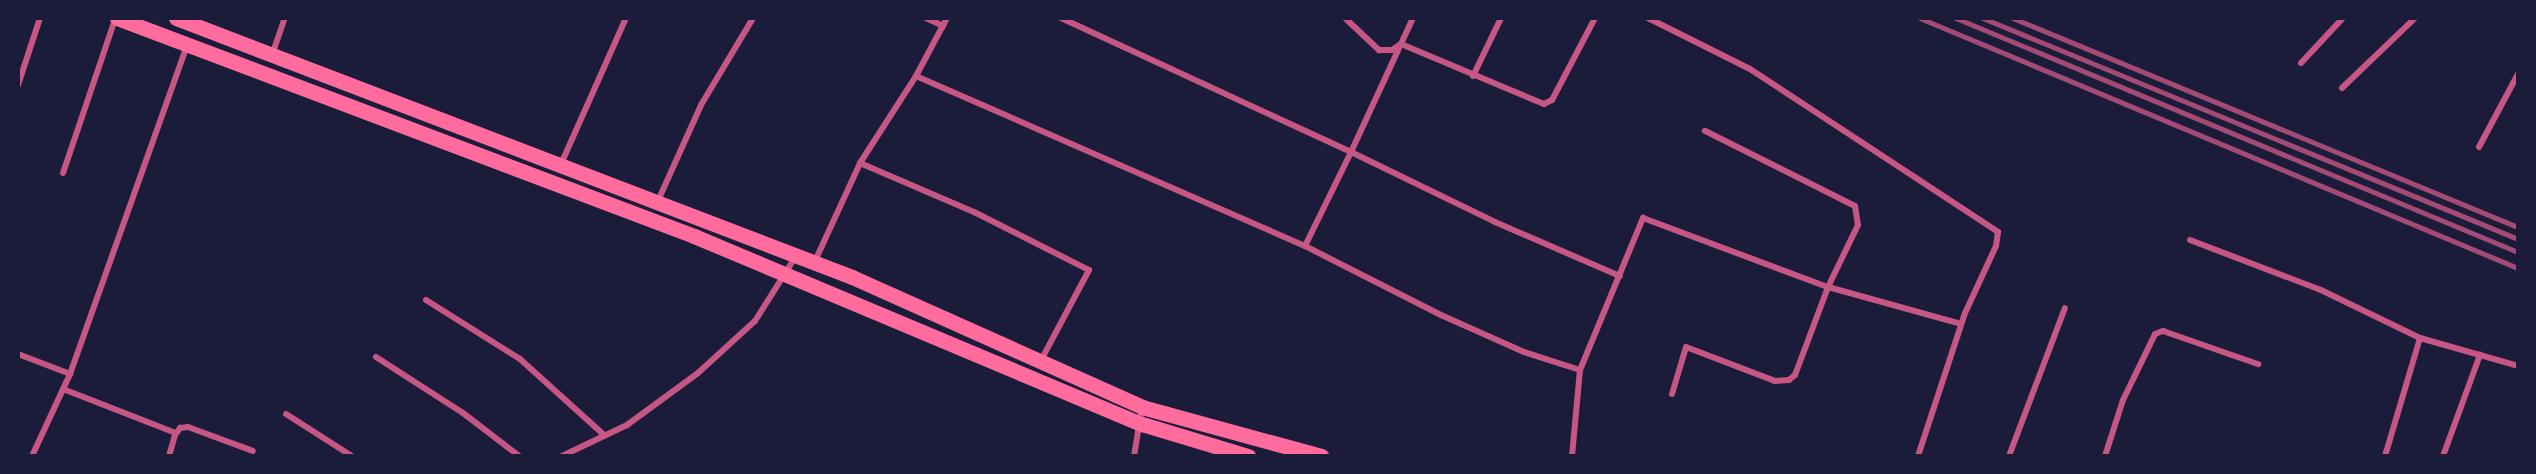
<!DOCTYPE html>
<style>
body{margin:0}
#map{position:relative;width:2536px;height:474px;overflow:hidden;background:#1b1b3a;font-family:"Roboto Condensed",sans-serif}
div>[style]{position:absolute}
.minor>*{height:6px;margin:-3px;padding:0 3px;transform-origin:3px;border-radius:3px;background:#c65784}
.trunk>*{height:15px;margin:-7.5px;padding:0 7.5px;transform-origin:7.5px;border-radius:7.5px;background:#ff6b9d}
.rail>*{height:4.5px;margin:-2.25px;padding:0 2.25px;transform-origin:2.25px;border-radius:2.25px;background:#a44b75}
span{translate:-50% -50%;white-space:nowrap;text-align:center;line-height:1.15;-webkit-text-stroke:6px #1b1b3a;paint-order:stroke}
.frame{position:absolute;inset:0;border:20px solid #1b1b3a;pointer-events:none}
</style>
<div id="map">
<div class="minor">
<i style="left:926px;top:18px;width:19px;rotate:25deg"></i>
<i style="left:1061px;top:18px;width:319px;rotate:24.8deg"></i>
<i style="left:1351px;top:152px;width:148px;rotate:-65.2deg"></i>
<i style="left:1345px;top:18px;width:47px;rotate:43.3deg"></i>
<i style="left:1379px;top:50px;width:13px"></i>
<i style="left:1392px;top:50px;width:11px;rotate:-34deg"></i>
<i style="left:1401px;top:44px;width:155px;rotate:22.8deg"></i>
<i style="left:1544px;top:104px;width:9px;rotate:-27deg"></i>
<i style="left:1552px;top:100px;width:93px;rotate:-62.3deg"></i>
<i style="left:1648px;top:18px;width:114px;rotate:26.6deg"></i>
<i style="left:1750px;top:69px;width:297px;rotate:33.3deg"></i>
<i style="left:1998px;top:232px;width:14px;rotate:98deg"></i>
<i style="left:1996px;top:246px;width:74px;rotate:114.8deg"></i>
<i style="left:1965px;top:313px;width:151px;rotate:108.2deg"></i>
<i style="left:272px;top:55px;width:39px;rotate:-71deg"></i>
<i style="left:2301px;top:63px;width:62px;rotate:-47deg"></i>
<i style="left:916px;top:76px;width:66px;rotate:-61.9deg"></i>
<i style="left:1473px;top:76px;width:64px;rotate:-64.2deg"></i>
<i style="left:18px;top:85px;width:71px;rotate:-71.8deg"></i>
<i style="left:2342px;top:88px;width:101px;rotate:-43.8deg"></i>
<i style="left:2479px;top:147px;width:83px;rotate:-61.9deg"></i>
<i style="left:860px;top:163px;width:124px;rotate:23.3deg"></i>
<i style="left:974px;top:212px;width:129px;rotate:26.8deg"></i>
<i style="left:1089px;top:270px;width:104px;rotate:118deg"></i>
<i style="left:561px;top:164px;width:160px;rotate:-66deg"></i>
<i style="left:63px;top:173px;width:163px;rotate:-71.3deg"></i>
<i style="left:657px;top:203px;width:107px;rotate:-65.8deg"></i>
<i style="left:701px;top:105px;width:101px;rotate:-59.1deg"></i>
<i style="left:2190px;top:240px;width:140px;rotate:20.9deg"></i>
<i style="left:2321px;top:290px;width:110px;rotate:25.9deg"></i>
<i style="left:2420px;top:338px;width:123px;rotate:106.5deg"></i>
<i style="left:815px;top:261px;width:108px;rotate:-65.3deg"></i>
<i style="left:860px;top:163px;width:103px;rotate:-57.2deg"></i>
<i style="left:916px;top:76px;width:425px;rotate:23.6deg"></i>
<i style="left:426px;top:300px;width:111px;rotate:32.1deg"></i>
<i style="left:520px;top:359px;width:113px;rotate:42.1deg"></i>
<i style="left:2420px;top:338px;width:102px;rotate:15.9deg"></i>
<i style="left:18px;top:354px;width:56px;rotate:21deg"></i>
<i style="left:376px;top:357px;width:103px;rotate:32.8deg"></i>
<i style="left:463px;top:413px;width:71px;rotate:37.5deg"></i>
<i style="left:1580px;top:370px;width:59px;rotate:-162.2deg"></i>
<i style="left:1524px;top:352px;width:91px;rotate:-156deg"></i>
<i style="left:1441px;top:315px;width:153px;rotate:-153.1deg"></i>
<i style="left:1305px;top:246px;width:105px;rotate:-63.9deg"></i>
<i style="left:1351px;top:152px;width:160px;rotate:25.9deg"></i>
<i style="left:1495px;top:222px;width:136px;rotate:23.4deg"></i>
<i style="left:63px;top:389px;width:121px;rotate:21.3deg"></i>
<i style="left:1672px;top:394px;width:49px;rotate:-73.4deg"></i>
<i style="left:1686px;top:347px;width:95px;rotate:20.9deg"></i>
<i style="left:1775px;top:381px;width:14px;rotate:-4deg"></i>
<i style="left:1789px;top:380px;width:8px;rotate:-40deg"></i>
<i style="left:1795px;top:375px;width:94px;rotate:-69.4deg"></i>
<i style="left:1828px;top:287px;width:69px;rotate:-64.2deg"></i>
<i style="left:1858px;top:225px;width:19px;rotate:-99deg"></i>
<i style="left:1855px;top:206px;width:168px;rotate:-153.4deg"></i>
<i style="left:286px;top:414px;width:78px;rotate:32.5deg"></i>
<i style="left:32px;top:456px;width:90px;rotate:-65.1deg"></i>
<i style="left:70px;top:374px;width:349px;rotate:-70.4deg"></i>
<i style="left:169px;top:456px;width:22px;rotate:-74deg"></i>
<i style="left:175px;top:435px;width:9px;rotate:-54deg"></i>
<i style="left:180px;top:428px;width:8px;rotate:-7deg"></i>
<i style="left:188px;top:427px;width:69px;rotate:20.3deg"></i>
<i style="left:562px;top:456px;width:72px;rotate:-25.5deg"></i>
<i style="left:627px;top:425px;width:88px;rotate:-36.2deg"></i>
<i style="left:698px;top:373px;width:77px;rotate:-42.4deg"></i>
<i style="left:755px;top:321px;width:77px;rotate:-57.8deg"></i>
<i style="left:1134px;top:456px;width:50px;rotate:-80.7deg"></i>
<i style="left:1572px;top:456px;width:86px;rotate:-84.7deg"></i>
<i style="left:1580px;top:370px;width:165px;rotate:-67.5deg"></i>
<i style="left:1643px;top:218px;width:197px;rotate:20.5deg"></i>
<i style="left:1828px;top:287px;width:138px;rotate:15.5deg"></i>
<i style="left:2009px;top:456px;width:158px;rotate:-69.3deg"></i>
<i style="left:2105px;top:456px;width:59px;rotate:-72.2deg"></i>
<i style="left:2123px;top:400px;width:73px;rotate:-64.1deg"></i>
<i style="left:2155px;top:334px;width:9px;rotate:-21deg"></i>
<i style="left:2163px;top:331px;width:101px;rotate:19.2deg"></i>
<i style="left:2443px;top:456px;width:108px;rotate:-69.9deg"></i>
</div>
<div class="trunk">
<i style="left:117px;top:18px;width:617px;rotate:20.7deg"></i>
<i style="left:694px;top:236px;width:486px;rotate:22.8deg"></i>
<i style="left:1142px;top:424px;width:111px;rotate:16.8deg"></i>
<i style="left:176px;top:18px;width:724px;rotate:20.96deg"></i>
<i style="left:852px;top:277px;width:318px;rotate:24.1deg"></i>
<i style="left:1142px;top:407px;width:186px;rotate:15.3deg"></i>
</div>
<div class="rail">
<i style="left:1920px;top:18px;width:648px;rotate:22.69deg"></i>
<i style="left:1956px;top:18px;width:609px;rotate:22.61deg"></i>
<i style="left:1983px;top:18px;width:579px;rotate:22.44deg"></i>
<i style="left:2013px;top:18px;width:547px;rotate:22.48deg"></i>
</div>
<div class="frame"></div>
</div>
